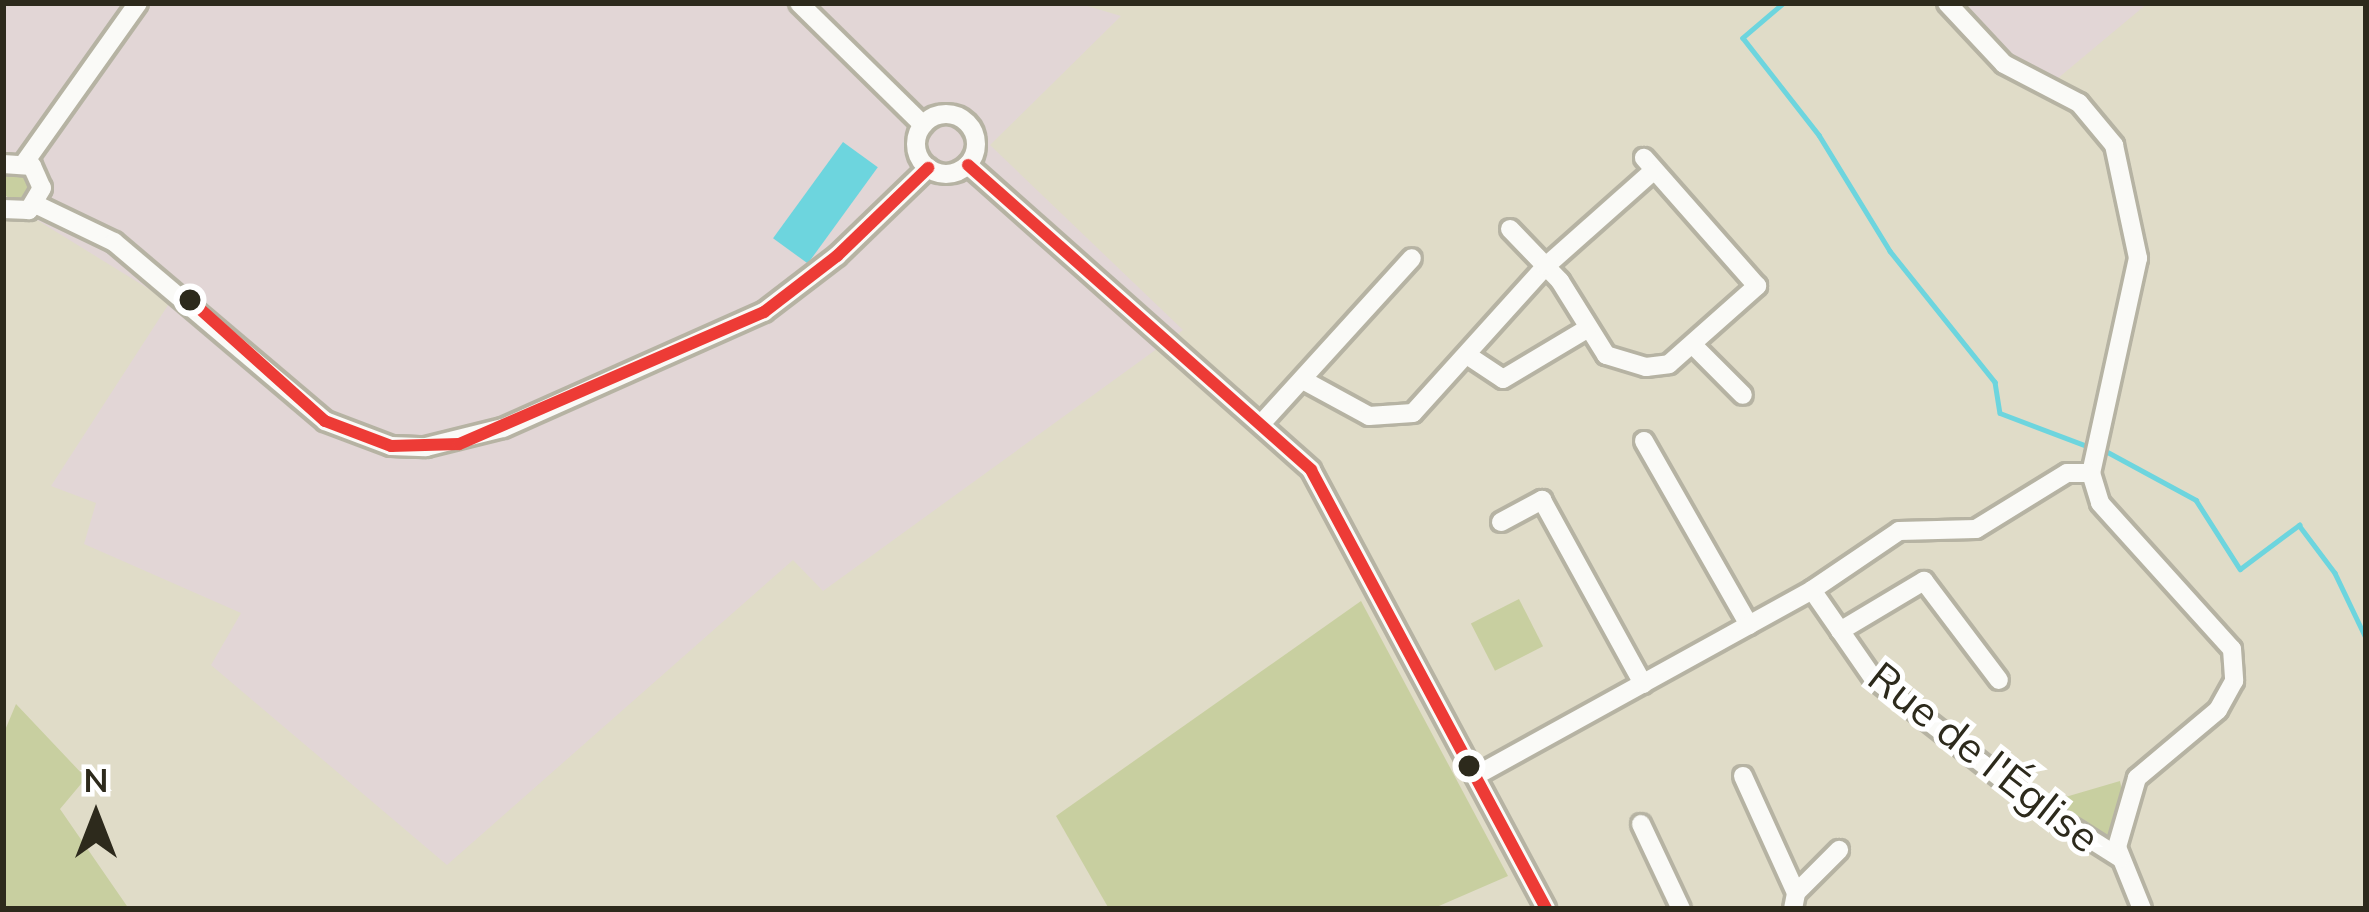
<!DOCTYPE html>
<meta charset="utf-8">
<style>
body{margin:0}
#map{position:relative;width:2369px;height:912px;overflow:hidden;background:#e0dcc8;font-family:Mulish,sans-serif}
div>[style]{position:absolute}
.industrial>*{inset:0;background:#e2d6d6}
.green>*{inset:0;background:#c8cfa0;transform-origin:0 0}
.round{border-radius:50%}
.water>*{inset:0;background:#6dd5de;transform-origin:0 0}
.stream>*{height:4.5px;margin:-2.25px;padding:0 2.25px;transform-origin:2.25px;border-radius:2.25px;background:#6dd5de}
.roads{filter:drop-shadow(3px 0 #b6b3a3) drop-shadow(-3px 0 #b6b3a3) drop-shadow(0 3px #b6b3a3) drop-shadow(0 -3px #b6b3a3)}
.minor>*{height:18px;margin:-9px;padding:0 9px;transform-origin:9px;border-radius:9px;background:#fafaf7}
.minor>.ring{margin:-9px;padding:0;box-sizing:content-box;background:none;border:18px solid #fafaf7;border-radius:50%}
.bus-1>*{height:12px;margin:-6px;padding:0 6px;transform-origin:6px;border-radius:6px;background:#ed3b36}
.dots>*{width:33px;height:33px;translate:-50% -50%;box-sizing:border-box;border:6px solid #fff;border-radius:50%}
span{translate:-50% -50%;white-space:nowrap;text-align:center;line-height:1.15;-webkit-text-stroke:10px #fff;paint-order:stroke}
.street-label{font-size:42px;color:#2d2a1c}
.frame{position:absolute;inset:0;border:6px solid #2d2a1c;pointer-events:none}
.north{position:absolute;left:36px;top:756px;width:120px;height:120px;-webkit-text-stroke:9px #fff;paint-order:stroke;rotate:0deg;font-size:33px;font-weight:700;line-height:48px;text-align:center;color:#2d2a1c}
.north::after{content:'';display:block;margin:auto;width:42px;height:54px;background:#2d2a1c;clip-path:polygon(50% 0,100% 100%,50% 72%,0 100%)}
</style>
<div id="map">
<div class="industrial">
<i style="clip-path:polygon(3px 3px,1077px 3px,1121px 16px,990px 145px,1183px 330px,823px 591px,793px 560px,447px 865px,211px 665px,241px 613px,84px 544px,96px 503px,51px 486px,170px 302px,3px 199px)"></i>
<i style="clip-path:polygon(1964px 3px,2148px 3px,2057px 79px,2019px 66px)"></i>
</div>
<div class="green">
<i class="round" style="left:2px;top:172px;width:28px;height:28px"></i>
<i style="left:1519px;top:599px;width:53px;height:54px;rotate:63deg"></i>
<i style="clip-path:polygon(1361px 601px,1508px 876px,1432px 909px,1109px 909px,1056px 816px)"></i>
<i style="clip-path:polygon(16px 704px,86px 778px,60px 809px,129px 909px,3px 909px,3px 735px)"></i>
<i style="clip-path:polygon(2120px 781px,2123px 796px,2108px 841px,2058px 812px,2062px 798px)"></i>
</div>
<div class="water">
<i style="left:843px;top:142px;width:43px;height:119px;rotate:36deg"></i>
</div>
<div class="stream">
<i style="left:1784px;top:3px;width:54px;rotate:139.5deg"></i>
<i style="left:1743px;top:38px;width:123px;rotate:51.9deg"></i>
<i style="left:1819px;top:135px;width:136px;rotate:58.5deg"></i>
<i style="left:1890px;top:251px;width:168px;rotate:51.3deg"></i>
<i style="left:1995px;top:382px;width:31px;rotate:81deg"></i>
<i style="left:2000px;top:413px;width:98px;rotate:20.8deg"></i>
<i style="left:2104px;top:450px;width:105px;rotate:28.5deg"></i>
<i style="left:2196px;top:500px;width:82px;rotate:57.5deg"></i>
<i style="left:2240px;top:569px;width:74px;rotate:-36.7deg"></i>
<i style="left:2299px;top:525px;width:60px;rotate:53.1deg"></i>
<i style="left:2335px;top:573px;width:72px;rotate:64.5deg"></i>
</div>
<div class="roads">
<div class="minor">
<i style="left:799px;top:3px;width:174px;rotate:44.5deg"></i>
<i style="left:1947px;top:3px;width:83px;rotate:46.9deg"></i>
<i style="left:2004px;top:64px;width:85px;rotate:27.5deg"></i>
<i style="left:2079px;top:103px;width:55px;rotate:50.2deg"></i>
<i style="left:2114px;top:145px;width:116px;rotate:78deg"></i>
<i style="left:2138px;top:258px;width:220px;rotate:102.3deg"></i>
<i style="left:2091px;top:473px;width:31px;rotate:73deg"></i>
<i style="left:2100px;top:503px;width:197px;rotate:47.9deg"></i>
<i style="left:2232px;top:649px;width:32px;rotate:86deg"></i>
<i style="left:2234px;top:681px;width:33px;rotate:119deg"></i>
<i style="left:2218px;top:710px;width:106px;rotate:140deg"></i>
<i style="left:2137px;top:778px;width:72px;rotate:106.2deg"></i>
<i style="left:2117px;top:847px;width:67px;rotate:68deg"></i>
<i class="ring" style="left:916px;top:114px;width:42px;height:42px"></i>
<i style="left:25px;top:162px;width:195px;rotate:-54.6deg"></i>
<i style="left:3px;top:164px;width:29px;rotate:4deg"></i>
<i style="left:32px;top:166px;width:24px;rotate:66deg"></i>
<i style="left:42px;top:188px;width:26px;rotate:121deg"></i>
<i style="left:29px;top:210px;width:26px;rotate:-178deg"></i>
<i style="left:968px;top:165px;width:459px;rotate:41.6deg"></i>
<i style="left:1311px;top:470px;width:498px;rotate:61.8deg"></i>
<i style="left:35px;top:204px;width:88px;rotate:25.7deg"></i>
<i style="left:114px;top:242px;width:277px;rotate:40.3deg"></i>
<i style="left:325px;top:421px;width:71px;rotate:20.7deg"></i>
<i style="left:391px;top:446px;width:35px;rotate:2deg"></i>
<i style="left:426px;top:447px;width:79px;rotate:-13.9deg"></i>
<i style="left:503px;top:428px;width:286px;rotate:-24deg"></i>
<i style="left:764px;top:312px;width:92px;rotate:-37.5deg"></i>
<i style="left:837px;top:256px;width:127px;rotate:-44deg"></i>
<i style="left:1510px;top:229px;width:72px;rotate:46.1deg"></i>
<i style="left:1560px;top:281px;width:87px;rotate:58.1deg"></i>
<i style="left:1606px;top:355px;width:42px;rotate:16.7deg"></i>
<i style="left:1646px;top:367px;width:23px;rotate:-7deg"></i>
<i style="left:1669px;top:364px;width:118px;rotate:-41.6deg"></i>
<i style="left:1757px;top:286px;width:171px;rotate:-131.4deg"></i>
<i style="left:1694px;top:346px;width:69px;rotate:45deg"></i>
<i style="left:1467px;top:355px;width:43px;rotate:33.7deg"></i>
<i style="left:1503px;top:379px;width:98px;rotate:-30.8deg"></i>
<i style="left:1303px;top:380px;width:75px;rotate:28.6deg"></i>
<i style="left:1369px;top:416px;width:44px;rotate:-3.9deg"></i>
<i style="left:1413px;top:413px;width:198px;rotate:-47.9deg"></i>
<i style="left:1546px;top:266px;width:144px;rotate:-41.6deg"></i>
<i style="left:1261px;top:424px;width:224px;rotate:-47.7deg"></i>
<i style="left:1644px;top:441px;width:212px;rotate:60.3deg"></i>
<i style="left:1501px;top:522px;width:47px;rotate:-28.2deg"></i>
<i style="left:1542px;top:500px;width:210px;rotate:61.2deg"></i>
<i style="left:1812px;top:590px;width:107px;rotate:55.3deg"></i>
<i style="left:1873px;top:678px;width:199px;rotate:38.1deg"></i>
<i style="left:2030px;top:801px;width:107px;rotate:32.3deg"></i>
<i style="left:1840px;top:631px;width:98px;rotate:-30.8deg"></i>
<i style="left:1924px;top:581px;width:124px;rotate:52.9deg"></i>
<i style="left:1477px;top:775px;width:383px;rotate:-28.9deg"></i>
<i style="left:1812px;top:590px;width:105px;rotate:-34.1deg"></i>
<i style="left:1899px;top:531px;width:77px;rotate:-1.5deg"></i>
<i style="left:1976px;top:529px;width:107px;rotate:-31.6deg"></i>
<i style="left:2067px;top:473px;width:24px"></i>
<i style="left:1743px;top:776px;width:128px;rotate:65.6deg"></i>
<i style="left:1641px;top:824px;width:94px;rotate:64.8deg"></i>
<i style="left:1793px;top:909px;width:16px;rotate:-79deg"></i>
<i style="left:1796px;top:893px;width:61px;rotate:-45deg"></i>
</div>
</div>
<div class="bus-1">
<i style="left:968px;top:165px;width:459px;rotate:41.6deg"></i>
<i style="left:1311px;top:470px;width:498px;rotate:61.8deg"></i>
<i style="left:190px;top:300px;width:181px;rotate:41.9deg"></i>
<i style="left:325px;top:421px;width:71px;rotate:20.7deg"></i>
<i style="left:391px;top:446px;width:68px;rotate:-1.7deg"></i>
<i style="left:459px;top:444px;width:332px;rotate:-23.4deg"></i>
<i style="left:764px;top:312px;width:92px;rotate:-37.5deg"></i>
<i style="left:837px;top:256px;width:127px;rotate:-44deg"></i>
</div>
<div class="dots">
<i style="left:190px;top:300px;background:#2d2a1c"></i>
<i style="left:1469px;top:766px;background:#2d2a1c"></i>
</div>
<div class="street-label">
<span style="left:1984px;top:757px;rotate:38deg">Rue de l'Église</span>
</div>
<div class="frame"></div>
<div class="north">N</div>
</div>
